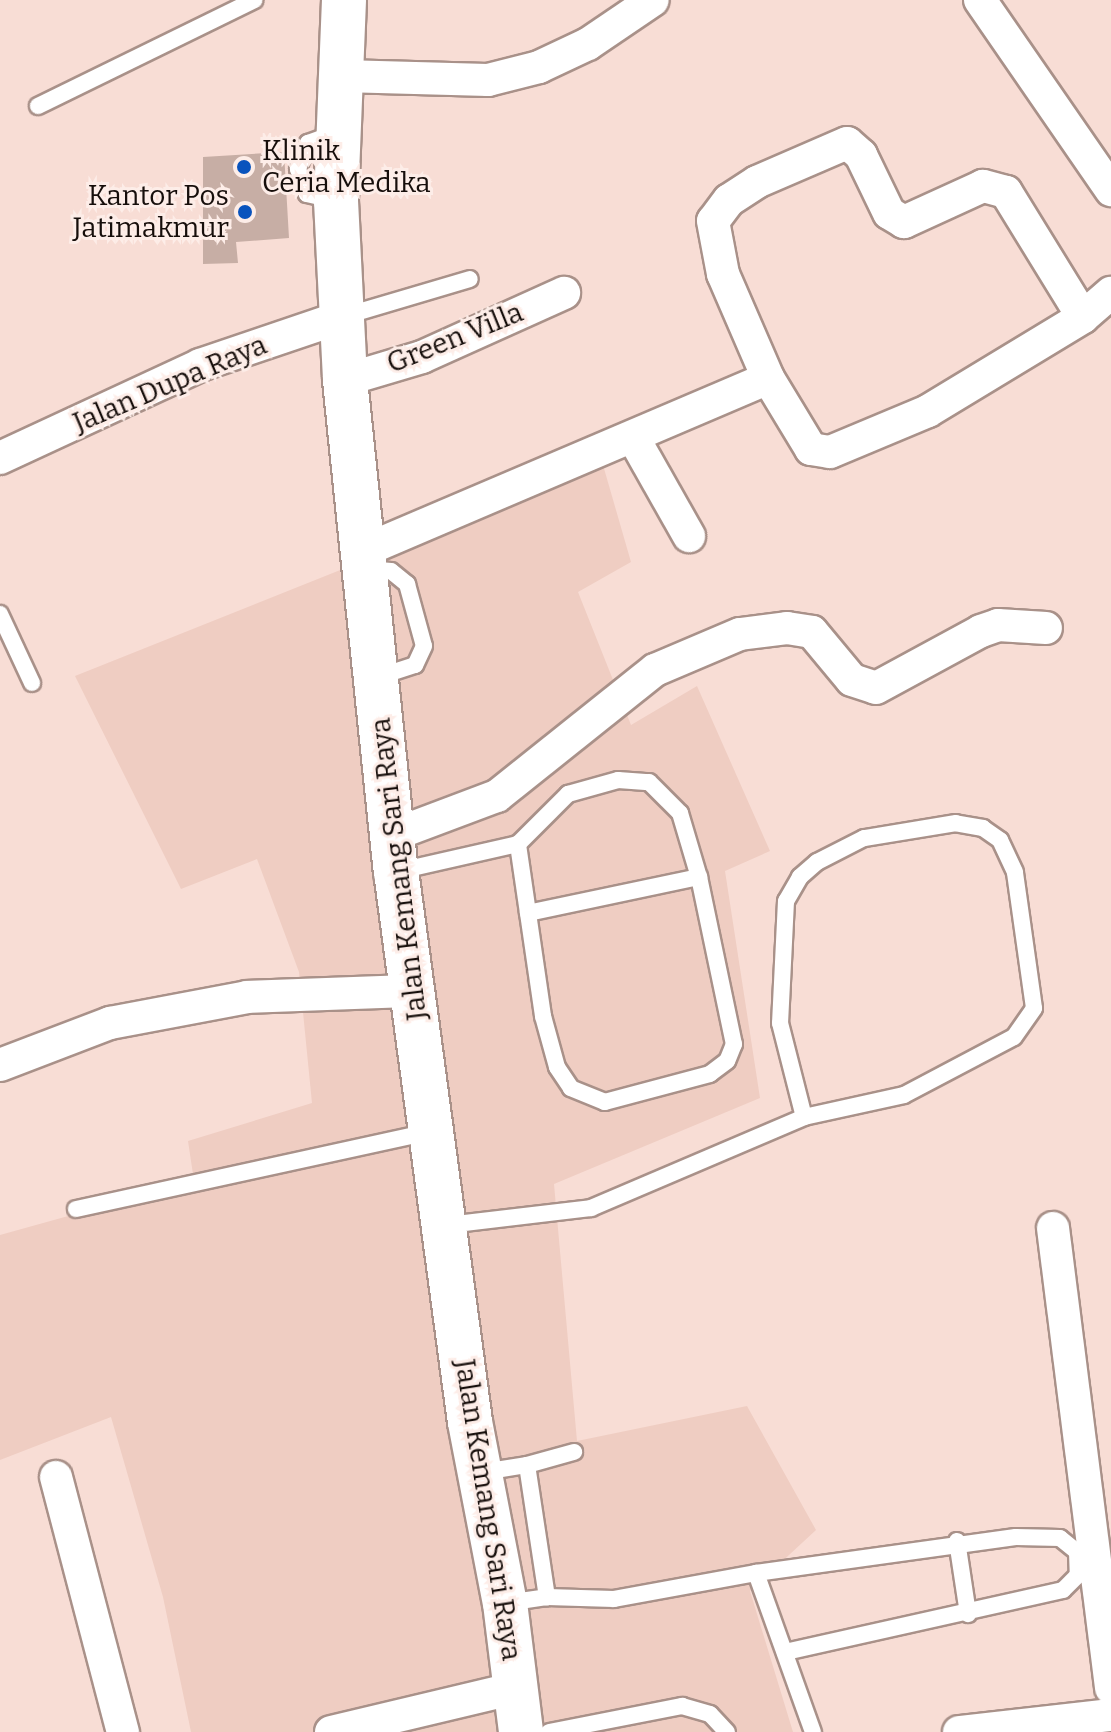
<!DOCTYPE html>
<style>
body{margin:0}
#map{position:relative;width:1111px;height:1732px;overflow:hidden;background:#f8ddd5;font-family:Bitter,serif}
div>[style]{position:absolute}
.built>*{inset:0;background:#efcdc2}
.building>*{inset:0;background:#c7aea5}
.roads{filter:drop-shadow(2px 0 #a99189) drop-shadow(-2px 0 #a99189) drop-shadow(0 2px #a99189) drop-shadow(0 -2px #a99189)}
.lane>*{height:16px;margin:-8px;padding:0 8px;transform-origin:8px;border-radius:8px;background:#fff}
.street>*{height:32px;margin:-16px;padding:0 16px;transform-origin:16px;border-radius:16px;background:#fff}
.secondary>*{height:44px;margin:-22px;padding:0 22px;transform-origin:22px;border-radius:22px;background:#fff}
.dots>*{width:22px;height:22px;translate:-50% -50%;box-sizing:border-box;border:4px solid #fdede8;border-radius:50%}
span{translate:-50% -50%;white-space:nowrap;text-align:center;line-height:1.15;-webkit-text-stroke:6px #fdede8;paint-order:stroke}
.poi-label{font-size:28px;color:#160e0b}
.left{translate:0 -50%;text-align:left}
.right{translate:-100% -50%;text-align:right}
.street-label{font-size:28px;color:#160e0b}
</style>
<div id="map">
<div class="built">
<i style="clip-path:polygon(603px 465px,631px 562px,578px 592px,631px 725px,697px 686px,770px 851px,725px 871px,760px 1098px,554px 1184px,577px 1441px,747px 1406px,816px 1530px,750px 1591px,793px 1732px,191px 1732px,163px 1597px,111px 1417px,0 1460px,0 1235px,194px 1181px,188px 1141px,312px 1103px,299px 972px,257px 859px,181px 889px,75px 676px)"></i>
</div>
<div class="building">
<i style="clip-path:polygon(284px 152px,289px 238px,236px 242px,238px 263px,203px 264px,203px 157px)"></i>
</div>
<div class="roads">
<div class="lane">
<i style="left:38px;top:106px;width:241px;rotate:-26.1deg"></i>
<i style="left:333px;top:200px;width:27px;rotate:-167deg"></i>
<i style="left:307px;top:194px;width:27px;rotate:-110deg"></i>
<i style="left:298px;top:169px;width:28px;rotate:-69deg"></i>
<i style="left:308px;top:143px;width:30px;rotate:-20deg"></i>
<i style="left:345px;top:316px;width:130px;rotate:-16.5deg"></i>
<i style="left:367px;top:569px;width:24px;rotate:5deg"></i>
<i style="left:391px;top:571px;width:21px;rotate:39deg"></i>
<i style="left:407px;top:584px;width:64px;rotate:74.7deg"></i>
<i style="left:424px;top:646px;width:21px;rotate:115deg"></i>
<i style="left:415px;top:665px;width:38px;rotate:162deg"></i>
<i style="left:0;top:614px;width:76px;rotate:65.1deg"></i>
<i style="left:399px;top:871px;width:122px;rotate:-12.8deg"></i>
<i style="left:518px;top:844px;width:71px;rotate:-45deg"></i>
<i style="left:568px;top:794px;width:52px;rotate:-15.6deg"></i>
<i style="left:618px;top:780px;width:31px;rotate:4deg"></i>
<i style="left:649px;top:782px;width:44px;rotate:45deg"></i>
<i style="left:680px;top:813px;width:67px;rotate:73.5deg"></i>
<i style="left:699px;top:877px;width:171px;rotate:78.2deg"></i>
<i style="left:734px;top:1044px;width:18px;rotate:112deg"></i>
<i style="left:727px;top:1061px;width:21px;rotate:143deg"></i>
<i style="left:710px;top:1074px;width:109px;rotate:165.1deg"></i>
<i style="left:605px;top:1102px;width:37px;rotate:-158deg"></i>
<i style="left:571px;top:1088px;width:25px;rotate:-124deg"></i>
<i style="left:557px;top:1067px;width:53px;rotate:-105.4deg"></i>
<i style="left:543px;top:1016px;width:174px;rotate:-98.3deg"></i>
<i style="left:528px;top:913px;width:175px;rotate:-11.9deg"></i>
<i style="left:76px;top:1209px;width:362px;rotate:-12.3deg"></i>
<i style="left:447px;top:1225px;width:145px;rotate:-6.7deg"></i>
<i style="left:591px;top:1208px;width:232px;rotate:-23.1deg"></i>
<i style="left:804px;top:1117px;width:102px;rotate:-12.4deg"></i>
<i style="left:904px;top:1095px;width:124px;rotate:-27.8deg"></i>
<i style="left:1014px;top:1037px;width:35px;rotate:-55deg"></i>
<i style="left:1034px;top:1008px;width:137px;rotate:-98deg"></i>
<i style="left:1015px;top:872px;width:35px;rotate:-115deg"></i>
<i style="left:1000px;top:840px;width:21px;rotate:-145deg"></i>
<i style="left:983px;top:828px;width:27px;rotate:-170deg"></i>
<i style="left:956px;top:823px;width:93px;rotate:170.7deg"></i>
<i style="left:864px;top:838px;width:53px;rotate:152.9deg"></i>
<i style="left:817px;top:862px;width:23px;rotate:139deg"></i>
<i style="left:800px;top:877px;width:28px;rotate:120deg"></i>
<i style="left:786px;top:901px;width:122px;rotate:92.8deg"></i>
<i style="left:780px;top:1023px;width:97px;rotate:75.7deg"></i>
<i style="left:527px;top:1465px;width:49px;rotate:-15.5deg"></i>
<i style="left:483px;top:1472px;width:45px;rotate:-9deg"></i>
<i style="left:527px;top:1465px;width:134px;rotate:81.4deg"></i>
<i style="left:957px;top:1541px;width:74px;rotate:81.4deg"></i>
<i style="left:756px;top:1573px;width:262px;rotate:-7.9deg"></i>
<i style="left:1016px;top:1537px;width:44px;rotate:1.3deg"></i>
<i style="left:1060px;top:1538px;width:22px;rotate:39deg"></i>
<i style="left:1077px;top:1552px;width:23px;rotate:88deg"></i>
<i style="left:1078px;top:1575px;width:21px;rotate:135deg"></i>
<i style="left:1063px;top:1590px;width:285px;rotate:167.4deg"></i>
<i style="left:506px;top:1603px;width:41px;rotate:-8.3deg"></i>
<i style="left:547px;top:1597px;width:67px;rotate:1.7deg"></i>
<i style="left:614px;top:1599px;width:144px;rotate:-10.4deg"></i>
<i style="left:756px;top:1573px;width:169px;rotate:70.3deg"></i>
<i style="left:549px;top:1732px;width:136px;rotate:-11.1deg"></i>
<i style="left:682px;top:1706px;width:29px;rotate:16deg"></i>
<i style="left:710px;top:1714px;width:25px;rotate:47deg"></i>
</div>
<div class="street">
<i style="left:980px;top:0;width:231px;rotate:55.4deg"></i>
<i style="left:342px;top:76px;width:146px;rotate:1.6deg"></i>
<i style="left:488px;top:80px;width:53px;rotate:-14.3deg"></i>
<i style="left:539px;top:67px;width:54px;rotate:-25.1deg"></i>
<i style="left:588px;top:44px;width:78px;rotate:-34.1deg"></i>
<i style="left:1083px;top:317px;width:147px;rotate:-121.6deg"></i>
<i style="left:1006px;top:192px;width:24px;rotate:-165deg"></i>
<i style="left:983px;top:186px;width:87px;rotate:155.5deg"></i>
<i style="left:904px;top:222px;width:17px;rotate:-149deg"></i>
<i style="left:889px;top:213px;width:64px;rotate:-115.8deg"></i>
<i style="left:861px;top:155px;width:18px;rotate:-139deg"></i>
<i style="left:847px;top:143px;width:98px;rotate:156.6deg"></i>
<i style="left:757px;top:182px;width:33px;rotate:147deg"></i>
<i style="left:729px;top:200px;width:26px;rotate:127deg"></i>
<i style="left:713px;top:221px;width:54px;rotate:79.3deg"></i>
<i style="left:723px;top:274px;width:113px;rotate:66.6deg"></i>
<i style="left:768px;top:378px;width:83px;rotate:58.8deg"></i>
<i style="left:811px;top:449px;width:19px;rotate:9deg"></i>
<i style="left:830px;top:452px;width:106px;rotate:-22.7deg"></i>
<i style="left:928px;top:411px;width:181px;rotate:-31.2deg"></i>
<i style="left:1083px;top:317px;width:37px;rotate:-41deg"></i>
<i style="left:345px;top:380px;width:80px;rotate:-16.6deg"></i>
<i style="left:422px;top:357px;width:156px;rotate:-24.3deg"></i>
<i style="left:633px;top:437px;width:114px;rotate:60.5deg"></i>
<i style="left:0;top:458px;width:221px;rotate:-24.9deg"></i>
<i style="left:200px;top:365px;width:150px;rotate:-18.7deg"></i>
<i style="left:363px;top:551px;width:440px;rotate:-23.1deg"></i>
<i style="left:393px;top:835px;width:111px;rotate:-20.6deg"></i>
<i style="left:497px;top:796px;width:202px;rotate:-38.6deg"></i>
<i style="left:655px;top:670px;width:92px;rotate:-23deg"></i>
<i style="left:740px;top:634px;width:47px;rotate:-7.3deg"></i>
<i style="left:787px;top:628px;width:25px;rotate:9deg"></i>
<i style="left:812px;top:632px;width:62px;rotate:50.2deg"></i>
<i style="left:852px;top:680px;width:25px;rotate:18deg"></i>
<i style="left:876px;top:688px;width:119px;rotate:-28.5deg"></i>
<i style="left:981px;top:631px;width:18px;rotate:-19deg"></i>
<i style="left:998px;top:625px;width:48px;rotate:3.6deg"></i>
<i style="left:0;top:1065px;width:118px;rotate:-20.9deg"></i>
<i style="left:110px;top:1023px;width:139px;rotate:-10.7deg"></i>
<i style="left:247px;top:997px;width:166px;rotate:-2.1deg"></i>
<i style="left:1053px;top:1228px;width:464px;rotate:82.8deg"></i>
<i style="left:56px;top:1477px;width:264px;rotate:75.3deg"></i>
<i style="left:331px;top:1732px;width:190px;rotate:-13.4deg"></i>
<i style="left:959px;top:1732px;width:153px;rotate:-6.4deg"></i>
</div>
<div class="secondary">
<i style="left:344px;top:0;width:201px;rotate:92.3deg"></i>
<i style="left:336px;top:201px;width:179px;rotate:87.1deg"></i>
<i style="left:345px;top:380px;width:494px;rotate:84.1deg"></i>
<i style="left:396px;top:871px;width:556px;rotate:82.35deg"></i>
<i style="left:470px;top:1422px;width:184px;rotate:79.1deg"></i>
<i style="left:505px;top:1603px;width:130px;rotate:82.9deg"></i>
</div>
</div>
<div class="dots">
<i style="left:244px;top:167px;background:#0953bd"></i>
<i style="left:245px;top:212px;background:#0953bd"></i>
</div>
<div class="poi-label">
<span class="left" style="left:262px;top:167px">Klinik<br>Ceria Medika</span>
<span class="right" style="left:229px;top:212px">Kantor Pos<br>Jatimakmur</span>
</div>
<div class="street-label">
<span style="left:455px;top:338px;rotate:-22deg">Green Villa</span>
<span style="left:170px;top:384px;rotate:-23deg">Jalan Dupa Raya</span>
<span style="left:399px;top:869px;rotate:-97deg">Jalan Kemang Sari Raya</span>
<span style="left:488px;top:1510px;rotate:81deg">Jalan Kemang Sari Raya</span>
</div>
</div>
